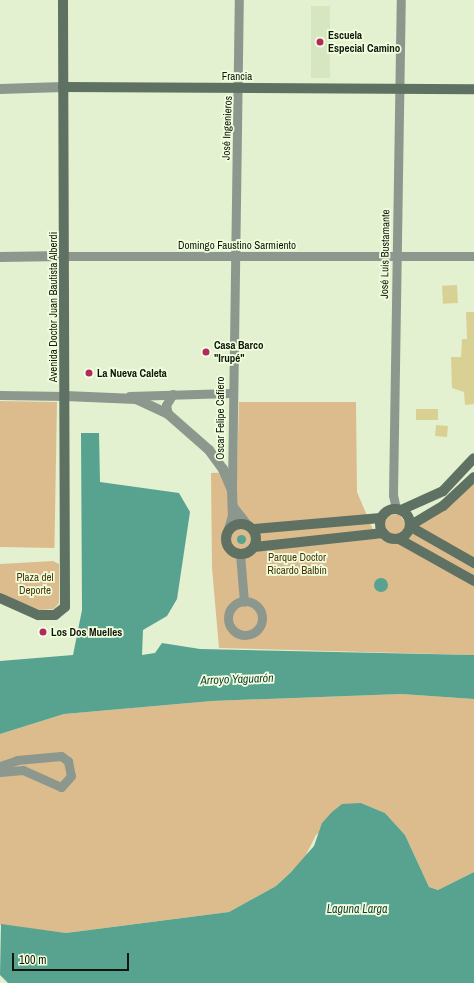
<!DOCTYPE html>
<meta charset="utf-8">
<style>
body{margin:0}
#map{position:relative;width:474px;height:983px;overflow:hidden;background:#e3f1d1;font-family:"Archivo Narrow",sans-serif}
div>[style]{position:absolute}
.built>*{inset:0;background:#d5e6c0;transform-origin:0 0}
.green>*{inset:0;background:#dcbc8d;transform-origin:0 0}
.water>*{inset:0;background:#58a290}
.round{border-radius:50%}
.building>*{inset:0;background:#d9d194;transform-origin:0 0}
.minor>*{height:9px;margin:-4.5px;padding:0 4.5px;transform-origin:4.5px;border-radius:4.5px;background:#8c988e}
.minor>.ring{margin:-4.5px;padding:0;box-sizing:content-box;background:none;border:9px solid #8c988e;border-radius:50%}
.tertiary>*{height:10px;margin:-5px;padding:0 5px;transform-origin:5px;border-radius:5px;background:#8c988e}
.secondary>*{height:10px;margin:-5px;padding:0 5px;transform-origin:5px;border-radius:5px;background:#5f7163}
.secondary>.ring{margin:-5px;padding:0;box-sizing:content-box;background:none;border:10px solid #5f7163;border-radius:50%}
.dots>*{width:11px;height:11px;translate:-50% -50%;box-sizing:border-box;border:2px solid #f0fede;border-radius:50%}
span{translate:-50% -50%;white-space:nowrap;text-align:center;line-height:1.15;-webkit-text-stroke:3.5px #f0fede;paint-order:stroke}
.poi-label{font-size:11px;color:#11160b;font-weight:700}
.left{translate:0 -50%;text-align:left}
.street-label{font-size:11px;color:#11160b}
.park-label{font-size:11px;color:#4c3408}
.water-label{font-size:12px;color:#1c4037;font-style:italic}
.scale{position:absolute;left:12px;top:953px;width:117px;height:18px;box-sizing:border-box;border:2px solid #11160b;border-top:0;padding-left:5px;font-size:12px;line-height:14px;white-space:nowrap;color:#11160b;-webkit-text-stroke:3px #f0fede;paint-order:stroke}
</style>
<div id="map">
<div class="built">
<i style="left:311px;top:6px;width:19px;height:72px"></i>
</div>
<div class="green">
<i style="left:0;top:401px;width:57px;height:146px;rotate:1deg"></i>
<i style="clip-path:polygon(239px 402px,356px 402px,357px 492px,377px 539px,389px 535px,384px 525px,388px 516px,399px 514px,407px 525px,474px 482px,474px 655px,219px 648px,212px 568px,211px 473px,237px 472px)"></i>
<i style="clip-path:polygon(53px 561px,59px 564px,59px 603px,54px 609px,40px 610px,0 594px,0 564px)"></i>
<i style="clip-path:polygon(401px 694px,474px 699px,474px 872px,438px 890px,429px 887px,405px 835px,385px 813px,361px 803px,316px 835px,304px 859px,276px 886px,229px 912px,66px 933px,0 925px,0 734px,64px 714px,212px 701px)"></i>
</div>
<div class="water">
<i style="clip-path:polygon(81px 433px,99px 433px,100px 482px,179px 493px,190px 512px,177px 599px,167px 616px,143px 630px,142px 655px,155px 653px,162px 643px,200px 649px,474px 655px,474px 699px,401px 694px,212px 701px,64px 714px,0 734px,0 661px,73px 655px,82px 610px)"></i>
<i class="round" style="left:236.5px;top:534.5px;width:9px;height:9px"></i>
<i class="round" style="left:374px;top:578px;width:14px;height:14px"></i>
<i style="clip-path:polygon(361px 803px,385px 813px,405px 835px,429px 887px,438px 890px,474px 872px,474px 983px,8px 983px,0 975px,1px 924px,66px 933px,229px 912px,276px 886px,291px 872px,314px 846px,322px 823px,332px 812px,342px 804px)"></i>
</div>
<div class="building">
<i style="left:457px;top:285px;width:18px;height:15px;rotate:87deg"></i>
<i style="clip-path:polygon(466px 312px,474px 312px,474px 404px,465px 405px,464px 392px,452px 388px,451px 357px,461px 357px,462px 339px,467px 339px)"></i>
<i style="left:416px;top:409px;width:22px;height:11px"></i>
<i style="left:436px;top:425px;width:12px;height:11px;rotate:5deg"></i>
</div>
<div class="minor">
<i style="left:65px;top:256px;width:409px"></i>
<i style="left:0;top:395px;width:65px;rotate:0.9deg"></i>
<i style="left:129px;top:396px;width:103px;rotate:-1.7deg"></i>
<i style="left:168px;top:414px;width:9px;rotate:-103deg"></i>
<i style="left:166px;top:405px;width:13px;rotate:-58deg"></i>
<i style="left:232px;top:488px;width:488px;rotate:-89.2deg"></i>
<i style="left:396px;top:509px;width:14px;rotate:-102deg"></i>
<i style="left:393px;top:495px;width:495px;rotate:-89.1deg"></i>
<i style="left:240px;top:554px;width:48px;rotate:85.2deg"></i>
<i class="ring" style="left:228px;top:601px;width:25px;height:25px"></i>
<i style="left:0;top:766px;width:18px;rotate:-19deg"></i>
<i style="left:17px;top:760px;width:44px;rotate:-5.2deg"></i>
<i style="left:61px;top:756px;width:9px;rotate:36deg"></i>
<i style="left:68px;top:761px;width:15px;rotate:79deg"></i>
<i style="left:71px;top:776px;width:15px;rotate:132deg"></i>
<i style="left:61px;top:787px;width:42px;rotate:-155.9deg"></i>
<i style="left:23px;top:770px;width:23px;rotate:175deg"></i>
</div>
<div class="tertiary">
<i style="left:0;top:89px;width:63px;rotate:-1.8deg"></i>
<i style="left:0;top:257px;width:65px;rotate:-0.9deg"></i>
<i style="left:65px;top:396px;width:71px;rotate:2.4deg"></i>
<i style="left:136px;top:399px;width:35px;rotate:25deg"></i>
<i style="left:168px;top:414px;width:55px;rotate:41.3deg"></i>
<i style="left:209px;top:450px;width:24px;rotate:54deg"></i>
<i style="left:223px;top:469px;width:23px;rotate:67deg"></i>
<i style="left:232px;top:490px;width:26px;rotate:88deg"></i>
<i style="left:233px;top:516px;width:14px;rotate:107deg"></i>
<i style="left:233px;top:507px;width:23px;rotate:52deg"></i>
</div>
<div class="secondary">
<i style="left:63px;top:87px;width:411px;rotate:0.3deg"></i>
<i class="ring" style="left:380px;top:509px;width:20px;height:20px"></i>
<i style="left:401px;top:510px;width:46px;rotate:-24.3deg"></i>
<i style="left:443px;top:491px;width:45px;rotate:-46.8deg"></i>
<i class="ring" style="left:226px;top:524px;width:20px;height:20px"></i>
<i style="left:411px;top:525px;width:37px;rotate:-31deg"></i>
<i style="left:443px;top:506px;width:42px;rotate:-43.1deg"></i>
<i style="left:411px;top:527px;width:73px;rotate:29.7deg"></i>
<i style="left:253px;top:529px;width:128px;rotate:-4.9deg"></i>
<i style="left:399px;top:539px;width:86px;rotate:29.2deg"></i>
<i style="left:254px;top:547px;width:130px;rotate:-6.2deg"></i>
<i style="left:0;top:598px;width:42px;rotate:24.1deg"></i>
<i style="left:38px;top:615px;width:17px"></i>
<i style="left:55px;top:615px;width:13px;rotate:-39deg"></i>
<i style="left:65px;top:607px;width:607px;rotate:-90.19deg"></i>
</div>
<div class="dots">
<i style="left:320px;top:42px;background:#b4275f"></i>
<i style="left:206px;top:352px;background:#b4275f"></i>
<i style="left:89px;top:373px;background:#b4275f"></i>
<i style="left:43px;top:632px;background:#b4275f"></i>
</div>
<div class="poi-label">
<span class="left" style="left:328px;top:42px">Escuela<br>Especial Camino</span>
<span class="left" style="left:214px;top:352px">Casa Barco<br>"Irupé"</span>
<span class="left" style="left:97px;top:373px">La Nueva Caleta</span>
<span class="left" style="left:51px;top:632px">Los Dos Muelles</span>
</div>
<div class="street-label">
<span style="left:237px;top:76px">Francia</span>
<span style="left:227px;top:128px;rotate:-88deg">José Ingenieros</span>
<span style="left:237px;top:245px">Domingo Faustino Sarmiento</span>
<span style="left:385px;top:254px;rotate:-89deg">José Luis Bustamante</span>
<span style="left:53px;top:307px;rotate:-90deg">Avenida Doctor Juan Bautista Alberdi</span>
<span style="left:220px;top:418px;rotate:-90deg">Oscar Felipe Cafiero</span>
</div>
<div class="park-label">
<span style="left:297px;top:564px">Parque Doctor<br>Ricardo Balbín</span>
<span style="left:35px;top:584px">Plaza del<br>Deporte</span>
</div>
<div class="water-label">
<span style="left:237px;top:680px;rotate:-2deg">Arroyo Yaguarón</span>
<span style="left:357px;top:910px">Laguna Larga</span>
</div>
<div class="scale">100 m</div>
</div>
